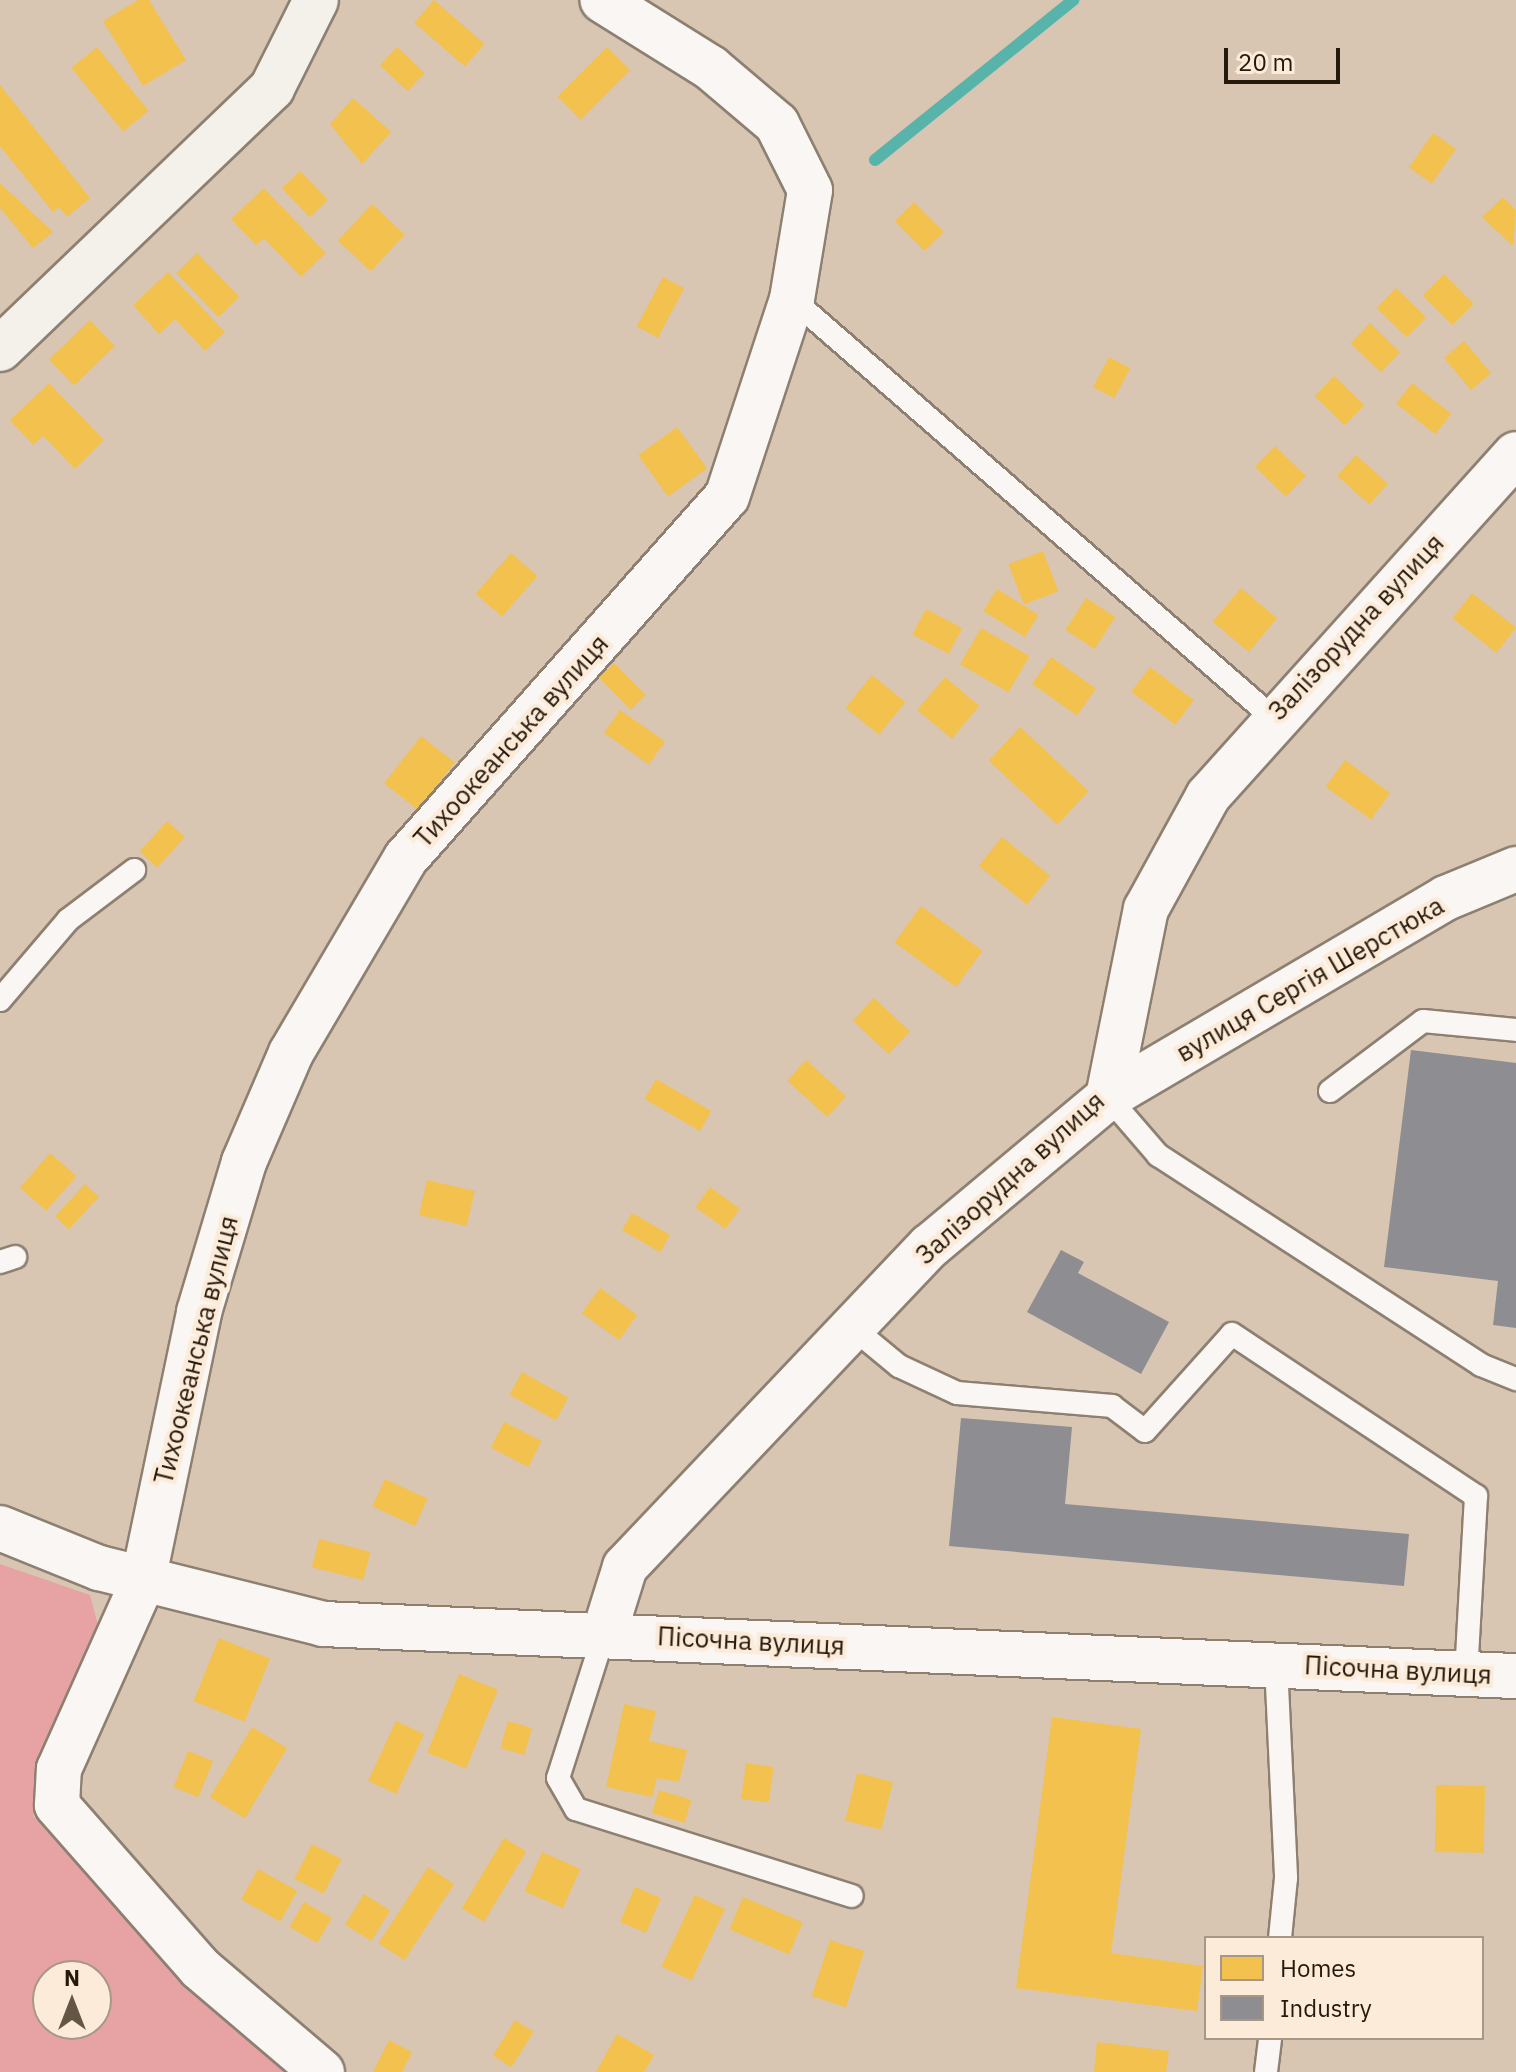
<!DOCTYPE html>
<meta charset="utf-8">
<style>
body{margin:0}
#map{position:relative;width:1516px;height:2072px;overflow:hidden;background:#d8c6b2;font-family:"IBM Plex Sans",sans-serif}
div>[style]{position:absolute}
.green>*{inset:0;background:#e7a3a4}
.homes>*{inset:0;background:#f2c14e;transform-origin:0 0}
.industry>*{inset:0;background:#8d8d92}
.stream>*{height:12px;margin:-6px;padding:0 6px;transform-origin:6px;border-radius:6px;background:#58b4aa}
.roads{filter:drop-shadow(2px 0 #8d8071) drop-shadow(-2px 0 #8d8071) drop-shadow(0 2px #8d8071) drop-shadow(0 -2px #8d8071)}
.lane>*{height:22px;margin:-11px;padding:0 11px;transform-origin:11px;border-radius:11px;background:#f9f6f3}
.street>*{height:44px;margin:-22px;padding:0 22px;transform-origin:22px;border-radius:22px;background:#f9f6f3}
.secondary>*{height:44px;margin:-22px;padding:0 22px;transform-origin:22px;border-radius:22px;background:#f4f0ea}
span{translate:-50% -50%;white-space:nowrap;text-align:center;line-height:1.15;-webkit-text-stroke:8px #fcebd8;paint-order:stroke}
.street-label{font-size:26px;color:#25190b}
.legend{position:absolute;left:1204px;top:1936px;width:280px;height:104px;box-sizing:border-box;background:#fcebd8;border:2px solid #a69786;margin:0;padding:10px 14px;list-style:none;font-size:24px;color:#25190b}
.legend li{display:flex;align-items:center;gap:16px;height:40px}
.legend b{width:40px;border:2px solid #a69786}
.north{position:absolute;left:32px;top:1960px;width:80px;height:80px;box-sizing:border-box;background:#fcebd8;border:2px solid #a69786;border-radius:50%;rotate:0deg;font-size:22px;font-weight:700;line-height:32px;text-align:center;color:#25190b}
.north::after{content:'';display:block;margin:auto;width:28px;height:36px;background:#645645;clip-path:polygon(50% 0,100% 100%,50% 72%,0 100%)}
.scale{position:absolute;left:1224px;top:48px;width:116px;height:36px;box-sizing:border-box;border:4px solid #25190b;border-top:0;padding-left:10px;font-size:24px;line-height:28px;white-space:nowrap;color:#25190b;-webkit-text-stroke:6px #fcebd8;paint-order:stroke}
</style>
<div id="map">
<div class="green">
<i style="clip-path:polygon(evenodd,0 1564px,90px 1595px,100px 1633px,33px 1816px,190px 1988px,301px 2072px,0 2072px,0 1564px,48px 1976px,96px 1976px,96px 2024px,48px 2024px,48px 1976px)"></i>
</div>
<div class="homes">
<i style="clip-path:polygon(138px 0,149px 0,186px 60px,143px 86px,103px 21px)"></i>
<i style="left:434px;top:0;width:67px;height:30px;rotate:41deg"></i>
<i style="left:97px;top:47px;width:82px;height:33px;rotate:51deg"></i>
<i style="left:397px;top:47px;width:38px;height:25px;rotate:43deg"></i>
<i style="left:607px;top:47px;width:33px;height:70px;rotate:45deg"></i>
<i style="clip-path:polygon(0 85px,90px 198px,67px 217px,59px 207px,53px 212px,0 146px)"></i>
<i style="clip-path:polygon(353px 98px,391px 132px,362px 164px,330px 124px)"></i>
<i style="left:1433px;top:133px;width:28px;height:42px;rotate:35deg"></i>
<i style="left:300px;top:171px;width:40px;height:25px;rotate:46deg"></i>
<i style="clip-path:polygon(0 183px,53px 232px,33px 248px,0 208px)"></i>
<i style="clip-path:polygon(264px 188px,326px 253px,301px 277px,264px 238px,256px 245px,231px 219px)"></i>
<i style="clip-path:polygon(1503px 197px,1516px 210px,1513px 246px,1482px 217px)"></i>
<i style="left:914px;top:202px;width:42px;height:27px;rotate:45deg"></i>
<i style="left:372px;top:204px;width:45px;height:50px;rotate:43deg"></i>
<i style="left:197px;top:253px;width:61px;height:29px;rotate:46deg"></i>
<i style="clip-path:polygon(168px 272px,225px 332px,205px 351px,175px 319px,159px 334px,133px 305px)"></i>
<i style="left:1444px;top:274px;width:42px;height:30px;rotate:45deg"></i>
<i style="left:663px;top:277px;width:24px;height:56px;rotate:28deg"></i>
<i style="left:1396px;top:288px;width:42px;height:28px;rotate:44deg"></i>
<i style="left:90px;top:320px;width:36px;height:57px;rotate:46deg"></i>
<i style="left:1370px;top:323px;width:42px;height:28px;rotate:44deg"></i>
<i style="left:1464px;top:341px;width:42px;height:26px;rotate:50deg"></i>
<i style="left:1109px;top:357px;width:24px;height:34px;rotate:28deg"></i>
<i style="left:1334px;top:376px;width:42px;height:28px;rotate:44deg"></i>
<i style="clip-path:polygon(49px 383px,104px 440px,75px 469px,43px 436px,33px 445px,10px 420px)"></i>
<i style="left:1412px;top:383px;width:50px;height:26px;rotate:38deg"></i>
<i style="left:677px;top:427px;width:51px;height:48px;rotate:54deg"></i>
<i style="left:1275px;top:446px;width:43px;height:29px;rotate:44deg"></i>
<i style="left:1356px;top:455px;width:43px;height:28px;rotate:42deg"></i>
<i style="left:1043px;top:551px;width:43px;height:37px;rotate:69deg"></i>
<i style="left:511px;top:553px;width:35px;height:54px;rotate:41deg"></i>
<i style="left:1241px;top:588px;width:47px;height:44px;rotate:40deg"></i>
<i style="left:997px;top:589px;width:49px;height:26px;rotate:32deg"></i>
<i style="left:1472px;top:593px;width:56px;height:32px;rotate:38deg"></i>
<i style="left:1086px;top:598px;width:35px;height:38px;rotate:33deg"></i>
<i style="left:926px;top:609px;width:41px;height:29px;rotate:28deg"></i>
<i style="left:981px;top:628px;width:56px;height:42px;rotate:30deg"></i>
<i style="left:1051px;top:657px;width:55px;height:33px;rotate:35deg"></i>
<i style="left:614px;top:663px;width:45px;height:21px;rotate:45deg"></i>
<i style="left:1150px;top:667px;width:55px;height:31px;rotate:37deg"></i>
<i style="left:872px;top:675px;width:43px;height:42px;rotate:39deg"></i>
<i style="left:945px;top:677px;width:45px;height:43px;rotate:40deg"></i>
<i style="left:620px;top:710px;width:55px;height:28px;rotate:35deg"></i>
<i style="left:1020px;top:727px;width:94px;height:46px;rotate:43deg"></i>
<i style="left:421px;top:736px;width:43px;height:60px;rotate:38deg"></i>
<i style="left:1345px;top:760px;width:56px;height:33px;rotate:36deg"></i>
<i style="left:167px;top:821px;width:24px;height:41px;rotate:42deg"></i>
<i style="left:1002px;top:837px;width:62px;height:37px;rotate:39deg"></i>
<i style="left:921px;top:906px;width:76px;height:45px;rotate:36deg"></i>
<i style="left:874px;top:998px;width:49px;height:31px;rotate:43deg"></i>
<i style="left:806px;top:1060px;width:54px;height:28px;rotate:42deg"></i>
<i style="left:656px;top:1079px;width:64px;height:23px;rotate:30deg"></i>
<i style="left:50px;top:1153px;width:35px;height:46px;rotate:41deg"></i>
<i style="left:427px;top:1180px;width:49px;height:36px;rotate:13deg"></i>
<i style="left:85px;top:1184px;width:19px;height:44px;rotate:43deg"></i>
<i style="left:710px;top:1187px;width:37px;height:25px;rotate:36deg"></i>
<i style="left:632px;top:1213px;width:44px;height:20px;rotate:30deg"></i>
<i style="left:600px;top:1288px;width:46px;height:31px;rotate:36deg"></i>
<i style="left:522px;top:1372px;width:53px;height:26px;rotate:29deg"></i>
<i style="left:504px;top:1422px;width:42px;height:29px;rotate:27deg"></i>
<i style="left:385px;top:1479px;width:47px;height:30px;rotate:25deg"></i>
<i style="left:319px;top:1539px;width:53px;height:29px;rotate:14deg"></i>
<i style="left:219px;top:1638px;width:55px;height:68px;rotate:22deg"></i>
<i style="left:459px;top:1674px;width:42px;height:85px;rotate:22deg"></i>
<i style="clip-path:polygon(624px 1704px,656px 1711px,649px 1741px,687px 1750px,679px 1782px,657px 1778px,652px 1797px,606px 1787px)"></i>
<i style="clip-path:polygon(1052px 1717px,1141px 1729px,1111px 1953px,1203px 1966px,1197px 2011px,1016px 1988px)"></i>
<i style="left:396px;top:1721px;width:31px;height:66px;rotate:25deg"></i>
<i style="left:508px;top:1721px;width:25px;height:28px;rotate:16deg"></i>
<i style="left:252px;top:1727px;width:41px;height:82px;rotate:31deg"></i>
<i style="left:188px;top:1751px;width:27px;height:39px;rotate:22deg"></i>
<i style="left:746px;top:1763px;width:28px;height:36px;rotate:8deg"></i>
<i style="left:857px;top:1773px;width:37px;height:49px;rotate:14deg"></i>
<i style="left:1436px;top:1785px;width:49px;height:67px;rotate:1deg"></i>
<i style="left:659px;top:1790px;width:34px;height:24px;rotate:17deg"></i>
<i style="left:504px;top:1838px;width:26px;height:82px;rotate:31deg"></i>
<i style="left:312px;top:1844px;width:33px;height:39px;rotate:27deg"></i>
<i style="left:542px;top:1852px;width:42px;height:43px;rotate:24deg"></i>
<i style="left:428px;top:1867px;width:31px;height:91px;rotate:33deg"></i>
<i style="left:258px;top:1869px;width:45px;height:35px;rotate:29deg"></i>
<i style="left:635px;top:1887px;width:28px;height:38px;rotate:23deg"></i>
<i style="left:364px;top:1894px;width:31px;height:36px;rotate:32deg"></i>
<i style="left:695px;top:1895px;width:33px;height:79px;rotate:25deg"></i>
<i style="left:743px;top:1897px;width:65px;height:35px;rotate:23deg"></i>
<i style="left:304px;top:1902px;width:32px;height:29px;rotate:30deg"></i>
<i style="left:830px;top:1940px;width:36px;height:59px;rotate:18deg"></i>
<i style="left:515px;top:2020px;width:22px;height:42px;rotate:32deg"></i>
<i style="clip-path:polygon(617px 2034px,654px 2055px,644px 2072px,596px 2072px)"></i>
<i style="clip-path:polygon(389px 2040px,412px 2052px,402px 2072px,373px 2072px)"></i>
<i style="clip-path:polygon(1097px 2042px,1169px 2051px,1166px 2072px,1094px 2072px)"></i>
</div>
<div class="industry">
<i style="clip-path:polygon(1411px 1050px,1516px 1063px,1516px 1328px,1493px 1325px,1498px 1281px,1384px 1267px)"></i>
<i style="clip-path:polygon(1061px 1250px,1084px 1262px,1078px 1273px,1169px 1322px,1141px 1374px,1027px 1312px)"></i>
<i style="clip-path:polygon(961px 1418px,1072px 1427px,1065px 1504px,1409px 1534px,1404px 1586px,949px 1546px)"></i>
</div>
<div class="stream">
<i style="left:875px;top:160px;width:255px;rotate:-38.9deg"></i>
</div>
<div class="roads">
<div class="lane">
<i style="left:792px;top:299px;width:636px;rotate:41.05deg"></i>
<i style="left:0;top:1000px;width:105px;rotate:-49.6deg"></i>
<i style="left:68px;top:920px;width:83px;rotate:-37.1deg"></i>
<i style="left:1330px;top:1091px;width:116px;rotate:-37deg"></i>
<i style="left:1423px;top:1021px;width:93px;rotate:5.5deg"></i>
<i style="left:1108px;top:1097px;width:77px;rotate:49.2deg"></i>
<i style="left:1158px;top:1155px;width:385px;rotate:33deg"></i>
<i style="left:1481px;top:1365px;width:38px;rotate:22deg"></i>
<i style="left:0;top:1262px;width:16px;rotate:-18deg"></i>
<i style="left:853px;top:1328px;width:60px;rotate:39.6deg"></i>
<i style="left:899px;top:1366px;width:64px;rotate:25deg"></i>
<i style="left:957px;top:1393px;width:156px;rotate:4.8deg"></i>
<i style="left:1112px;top:1406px;width:41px;rotate:37.1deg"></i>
<i style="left:1145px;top:1431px;width:130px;rotate:-48.1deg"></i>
<i style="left:1232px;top:1334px;width:293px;rotate:33.6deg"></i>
<i style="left:1476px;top:1496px;width:179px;rotate:93.2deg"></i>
<i style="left:604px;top:1634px;width:151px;rotate:107.7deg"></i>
<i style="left:558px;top:1778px;width:36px;rotate:60deg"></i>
<i style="left:576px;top:1809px;width:289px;rotate:17.5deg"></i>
<i style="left:1276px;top:1664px;width:214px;rotate:87.3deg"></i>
<i style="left:1286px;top:1878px;width:60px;rotate:95.7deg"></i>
<i style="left:1266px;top:2072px;width:34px;rotate:-83deg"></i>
</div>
<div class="street">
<i style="left:1108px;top:1097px;width:392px;rotate:-30.5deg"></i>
<i style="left:1446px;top:898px;width:76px;rotate:-22.5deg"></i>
<i style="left:0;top:1528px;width:107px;rotate:22deg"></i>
<i style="left:99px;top:1568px;width:231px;rotate:14deg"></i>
<i style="left:323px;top:1624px;width:1194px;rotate:2.5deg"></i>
<i style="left:604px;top:1634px;width:70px;rotate:-72.6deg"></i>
<i style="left:625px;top:1567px;width:443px;rotate:-46.5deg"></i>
<i style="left:930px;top:1246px;width:232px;rotate:-39.9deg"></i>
<i style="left:1108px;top:1097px;width:192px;rotate:-78.6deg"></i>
<i style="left:1146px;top:909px;width:129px;rotate:-61.2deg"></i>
<i style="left:1208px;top:796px;width:460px;rotate:-48deg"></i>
<i style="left:322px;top:2072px;width:160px;rotate:-139.6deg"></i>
<i style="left:200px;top:1968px;width:217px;rotate:-131.3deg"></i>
<i style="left:57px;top:1805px;width:36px;rotate:-87deg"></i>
<i style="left:59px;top:1769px;width:206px;rotate:-65.9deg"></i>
<i style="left:143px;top:1581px;width:275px;rotate:-78.2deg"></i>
<i style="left:199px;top:1312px;width:157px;rotate:-73.3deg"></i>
<i style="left:244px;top:1162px;width:119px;rotate:-66.7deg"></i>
<i style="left:291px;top:1053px;width:226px;rotate:-59.5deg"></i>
<i style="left:406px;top:858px;width:483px;rotate:-48.4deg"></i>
<i style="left:727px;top:497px;width:208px;rotate:-71.8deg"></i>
<i style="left:792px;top:299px;width:110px;rotate:-80.6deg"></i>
<i style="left:810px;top:190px;width:74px;rotate:-116.6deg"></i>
<i style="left:777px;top:124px;width:87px;rotate:-139.7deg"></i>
<i style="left:711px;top:68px;width:128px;rotate:-148deg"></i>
</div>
<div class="secondary">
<i style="left:0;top:349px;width:377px;rotate:-43.8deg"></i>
<i style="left:272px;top:88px;width:98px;rotate:-63.4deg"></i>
</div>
</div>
<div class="street-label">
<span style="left:1356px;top:627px;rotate:-47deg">Залізорудна вулиця</span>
<span style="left:511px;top:741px;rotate:-48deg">Тихоокеанська вулиця</span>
<span style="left:1310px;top:979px;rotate:-30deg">вулиця Сергія Шерстюка</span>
<span style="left:1010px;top:1178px;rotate:-42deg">Залізорудна вулиця</span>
<span style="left:196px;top:1350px;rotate:-76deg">Тихоокеанська вулиця</span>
<span style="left:751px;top:1641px;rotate:3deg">Пісочна вулиця</span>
<span style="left:1398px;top:1670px;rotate:3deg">Пісочна вулиця</span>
</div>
<ul class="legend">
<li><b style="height:22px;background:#f2c14e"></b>Homes</li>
<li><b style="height:22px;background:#8d8d92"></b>Industry</li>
</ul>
<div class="north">N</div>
<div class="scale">20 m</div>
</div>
